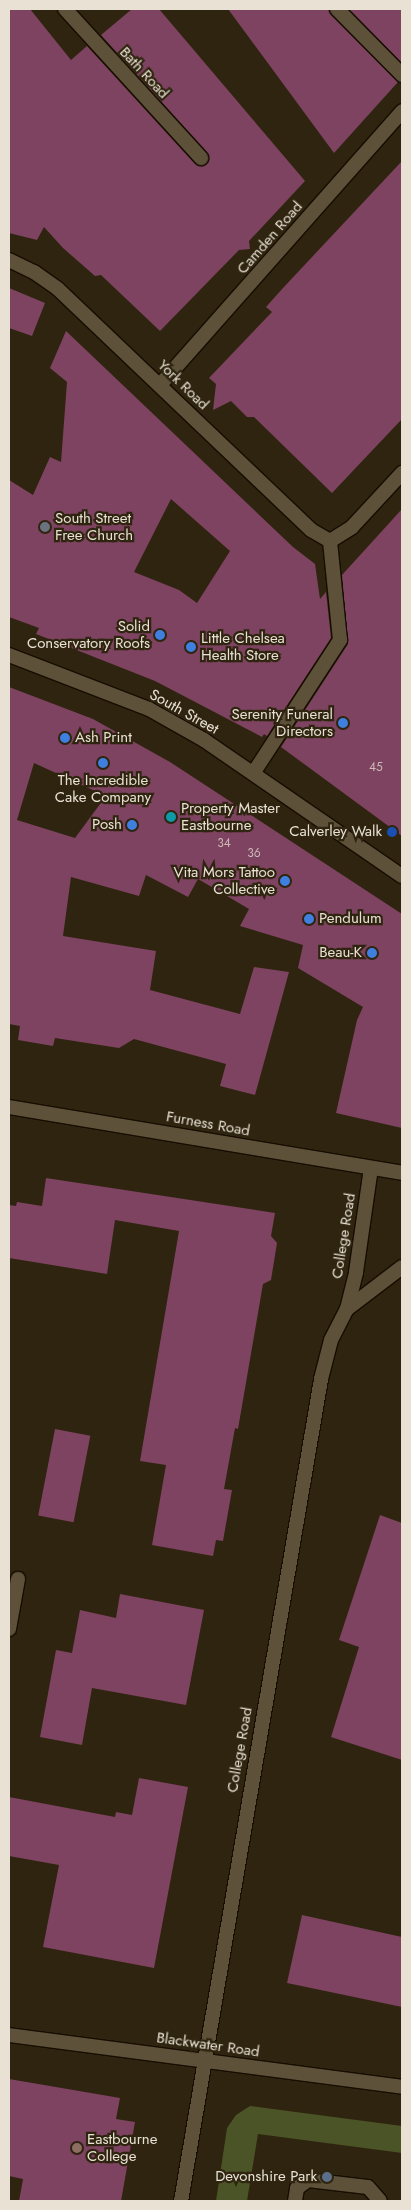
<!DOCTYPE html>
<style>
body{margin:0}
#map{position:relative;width:411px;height:2210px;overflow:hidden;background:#2f240f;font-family:Jost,sans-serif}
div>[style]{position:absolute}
.green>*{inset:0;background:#4a5426}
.building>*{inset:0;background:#7d4360;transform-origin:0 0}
.roads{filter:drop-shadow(1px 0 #170d00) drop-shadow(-1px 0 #170d00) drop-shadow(0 1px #170d00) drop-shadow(0 -1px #170d00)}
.service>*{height:14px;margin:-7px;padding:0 7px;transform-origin:7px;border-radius:7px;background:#5d513a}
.pedestrian>*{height:14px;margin:-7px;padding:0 7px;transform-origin:7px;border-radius:7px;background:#5d513a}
.minor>*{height:14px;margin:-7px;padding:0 7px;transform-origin:7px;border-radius:7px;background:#5d513a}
.tertiary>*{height:14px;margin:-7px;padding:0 7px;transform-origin:7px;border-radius:7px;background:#5d513a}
.dots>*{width:14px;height:14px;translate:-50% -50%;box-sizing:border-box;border:2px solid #2f240f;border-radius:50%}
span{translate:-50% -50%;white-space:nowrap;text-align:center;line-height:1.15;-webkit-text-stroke:4.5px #2f240f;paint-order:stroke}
.number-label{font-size:12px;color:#cdbab7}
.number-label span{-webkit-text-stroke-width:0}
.street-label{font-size:15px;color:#e8e1d4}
.poi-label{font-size:15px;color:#e8e1d4}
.left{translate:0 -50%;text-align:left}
.right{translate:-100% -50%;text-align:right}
.frame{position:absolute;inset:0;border:10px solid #e8e1d4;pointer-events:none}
</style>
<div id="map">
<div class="green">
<i style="clip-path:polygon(250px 2106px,402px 2126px,402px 2153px,258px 2134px,247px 2201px,216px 2201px,227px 2128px,236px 2115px)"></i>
</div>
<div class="building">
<i style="clip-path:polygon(9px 9px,30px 9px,71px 60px,87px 46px,195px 164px,203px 166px,209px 160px,207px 152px,101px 35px,132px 9px,159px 9px,305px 181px,249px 241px,250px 249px,239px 250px,160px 331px,101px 275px,95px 276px,63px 248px,44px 227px,37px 240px,9px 233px)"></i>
<i style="clip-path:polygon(228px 9px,328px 9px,331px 15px,398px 82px,334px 153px)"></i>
<i style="clip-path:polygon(349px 9px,402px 9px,402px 63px)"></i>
<i style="clip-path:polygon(402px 161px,402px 419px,332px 493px,254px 417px,247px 417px,231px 401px,213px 410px,216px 384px,209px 378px,272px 312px,266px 307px,283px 288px)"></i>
<i style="clip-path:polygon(9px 288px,45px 303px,32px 336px,9px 328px)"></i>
<i style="clip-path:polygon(evenodd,66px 331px,293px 547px,315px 564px,320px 599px,326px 592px,331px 638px,267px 736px,264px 734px,262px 737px,155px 681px,36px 634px,39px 628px,9px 617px,9px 480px,33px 495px,50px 457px,61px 462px,67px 382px,50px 368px,66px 331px,171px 499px,230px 551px,197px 603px,179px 590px,134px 572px,171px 499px)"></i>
<i style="clip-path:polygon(402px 509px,402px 836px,281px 747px,348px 644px,342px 575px)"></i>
<i style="clip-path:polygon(evenodd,9px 687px,93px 719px,170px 762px,402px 914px,402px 1128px,336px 1113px,357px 1020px,363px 1007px,298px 968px,303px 945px,240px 926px,249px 909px,198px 879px,188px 897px,146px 875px,139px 896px,71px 877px,63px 936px,156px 951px,150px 990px,240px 1014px,254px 967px,289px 972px,255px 1095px,220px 1086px,226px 1064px,134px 1039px,119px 1048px,55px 1038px,53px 1046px,18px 1040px,20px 1026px,9px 1024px,9px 687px,34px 763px,106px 796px,75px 838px,17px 820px,34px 763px)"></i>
<i style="clip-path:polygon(46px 1178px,275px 1213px,271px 1236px,277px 1243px,271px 1280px,263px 1284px,238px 1429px,235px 1428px,224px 1489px,232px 1490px,223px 1541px,216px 1540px,213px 1556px,152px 1545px,166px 1465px,140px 1461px,179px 1231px,115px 1220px,107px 1274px,9px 1258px,9px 1205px,16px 1206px,17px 1202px,42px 1206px)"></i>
<i style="left:55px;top:1429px;width:36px;height:88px;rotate:11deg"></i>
<i style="clip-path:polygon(380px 1515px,402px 1523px,402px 1760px,331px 1737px,359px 1647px,339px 1640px)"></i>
<i style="clip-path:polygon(120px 1594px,204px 1610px,186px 1705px,92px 1688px,82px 1745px,40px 1737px,56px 1650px,72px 1653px,80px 1610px,116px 1618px)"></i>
<i style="clip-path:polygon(139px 1778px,188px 1787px,154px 1968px,43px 1947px,59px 1865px,9px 1856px,9px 1797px,115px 1817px,116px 1812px,132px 1815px)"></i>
<i style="clip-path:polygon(302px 1915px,402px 1937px,402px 2007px,287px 1983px)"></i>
<i style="clip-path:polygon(9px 2079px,120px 2098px,116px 2119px,135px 2122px,121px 2201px,19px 2201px,23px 2179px,9px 2176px)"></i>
</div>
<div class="roads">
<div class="service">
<i style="left:9px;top:1629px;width:51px;rotate:-79.8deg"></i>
<i style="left:295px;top:2201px;width:13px;rotate:-81deg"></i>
<i style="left:297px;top:2188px;width:14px;rotate:-36deg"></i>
<i style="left:308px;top:2180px;width:60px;rotate:6.7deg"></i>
<i style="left:368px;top:2187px;width:18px;rotate:49deg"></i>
</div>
<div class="pedestrian">
<i style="left:254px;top:772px;width:158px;rotate:-56.9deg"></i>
<i style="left:340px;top:640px;width:100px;rotate:-95.8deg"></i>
</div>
<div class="minor">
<i style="left:65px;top:9px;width:202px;rotate:47.6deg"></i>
<i style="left:337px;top:9px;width:93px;rotate:45.4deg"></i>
<i style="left:9px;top:260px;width:28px;rotate:26deg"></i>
<i style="left:34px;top:272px;width:29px;rotate:35deg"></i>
<i style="left:58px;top:289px;width:349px;rotate:43.6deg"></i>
<i style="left:311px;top:530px;width:22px;rotate:30deg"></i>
<i style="left:330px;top:541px;width:26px;rotate:-32deg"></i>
<i style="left:352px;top:527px;width:74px;rotate:-47.2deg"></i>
<i style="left:160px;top:385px;width:366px;rotate:-48.5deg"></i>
<i style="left:9px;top:1107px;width:399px;rotate:9.5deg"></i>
<i style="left:347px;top:1309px;width:69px;rotate:-37.4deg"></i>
<i style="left:9px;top:2035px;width:396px;rotate:7.5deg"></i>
<i style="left:181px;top:2201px;width:834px;rotate:-80.33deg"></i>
<i style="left:321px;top:1379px;width:40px;rotate:-75.6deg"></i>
<i style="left:331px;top:1340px;width:35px;rotate:-63deg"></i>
<i style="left:347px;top:1309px;width:38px;rotate:-76deg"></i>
<i style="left:356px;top:1272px;width:105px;rotate:-81.8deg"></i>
</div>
<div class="tertiary">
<i style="left:9px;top:655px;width:150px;rotate:21.1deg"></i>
<i style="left:149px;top:709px;width:63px;rotate:29.4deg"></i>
<i style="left:204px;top:740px;width:240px;rotate:34.5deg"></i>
</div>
</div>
<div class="dots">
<i style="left:45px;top:527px;background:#6b7280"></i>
<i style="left:160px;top:635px;background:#3f7fe0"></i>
<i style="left:191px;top:647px;background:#3f7fe0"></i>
<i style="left:343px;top:723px;background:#3f7fe0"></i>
<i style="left:65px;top:738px;background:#3f7fe0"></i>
<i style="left:103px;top:763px;background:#3f7fe0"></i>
<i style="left:171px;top:817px;background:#0f9aa8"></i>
<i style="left:132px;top:825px;background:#3f7fe0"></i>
<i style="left:392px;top:832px;background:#1a4fb4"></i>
<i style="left:285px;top:881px;background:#3f7fe0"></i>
<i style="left:309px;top:919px;background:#3f7fe0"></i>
<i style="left:372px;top:953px;background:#3f7fe0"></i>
<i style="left:77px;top:2148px;background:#8d6e63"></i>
<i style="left:327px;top:2177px;background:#5c6f8a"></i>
</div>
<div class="number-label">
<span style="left:376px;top:768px">45</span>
<span style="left:224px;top:844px">34</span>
<span style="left:254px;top:854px">36</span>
</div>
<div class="street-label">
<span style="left:144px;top:73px;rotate:47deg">Bath Road</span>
<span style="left:270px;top:238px;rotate:-49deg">Camden Road</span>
<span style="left:183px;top:385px;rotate:44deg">York Road</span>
<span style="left:184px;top:712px;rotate:29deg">South Street</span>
<span style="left:208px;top:1124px;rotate:10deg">Furness Road</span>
<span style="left:344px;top:1236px;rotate:-81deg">College Road</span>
<span style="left:240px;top:1750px;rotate:-80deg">College Road</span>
<span style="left:208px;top:2045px;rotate:8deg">Blackwater Road</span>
</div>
<div class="poi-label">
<span class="left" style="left:55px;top:527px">South Street<br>Free Church</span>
<span class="right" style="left:150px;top:635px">Solid<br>Conservatory Roofs</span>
<span class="left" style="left:201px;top:647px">Little Chelsea<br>Health Store</span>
<span class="right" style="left:333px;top:723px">Serenity Funeral<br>Directors</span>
<span class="left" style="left:75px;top:738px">Ash Print</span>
<span style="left:103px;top:789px">The Incredible<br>Cake Company</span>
<span class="left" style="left:181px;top:817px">Property Master<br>Eastbourne</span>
<span class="right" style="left:122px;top:825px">Posh</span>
<span class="right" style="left:382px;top:832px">Calverley Walk</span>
<span class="right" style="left:275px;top:881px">Vita Mors Tattoo<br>Collective</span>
<span class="left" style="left:319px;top:919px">Pendulum</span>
<span class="right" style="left:362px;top:953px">Beau-K</span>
<span class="left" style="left:87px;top:2148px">Eastbourne<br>College</span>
<span class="right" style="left:317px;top:2177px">Devonshire Park</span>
</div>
<div class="frame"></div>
</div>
